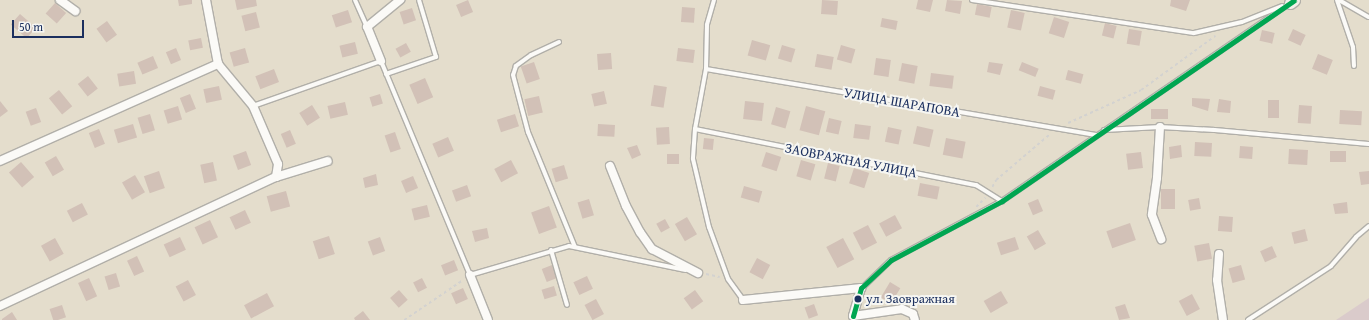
<!DOCTYPE html>
<meta charset="utf-8">
<style>
body{margin:0}
#map{position:relative;width:1369px;height:320px;overflow:hidden;background:#e4ddcc;font-family:"Gentium Book Plus",serif}
div>[style]{position:absolute}
.industrial>*{inset:0;background:#dacbcb}
.building>*{inset:0;background:#d2c1b7;transform-origin:0 0}
.path>*{height:1.5px;margin-top:-0.75px;transform-origin:0;background:repeating-linear-gradient(90deg,#d3d2d0 0 3px,transparent 0 6px)}
.roads{filter:drop-shadow(1px 0 #b1afa9) drop-shadow(-1px 0 #b1afa9) drop-shadow(0 1px #b1afa9) drop-shadow(0 -1px #b1afa9)}
.lane>*{height:4px;margin:-2px;padding:0 2px;transform-origin:2px;border-radius:2px;background:#fbfaf7}
.street>*{height:8px;margin:-4px;padding:0 4px;transform-origin:4px;border-radius:4px;background:#fbfaf7}
.secondary>*{height:11px;margin:-5.5px;padding:0 5.5px;transform-origin:5.5px;border-radius:5.5px;background:#f3f0e9}
.bus-1>*{height:5px;margin:-2.5px;padding:0 2.5px;transform-origin:2.5px;border-radius:2.5px;background:#00a651}
.dots>*{width:11px;height:11px;translate:-50% -50%;box-sizing:border-box;border:2px solid #f6f6f2;border-radius:50%}
span{translate:-50% -50%;white-space:nowrap;text-align:center;line-height:1.15;-webkit-text-stroke:4px #f6f6f2;paint-order:stroke}
.bus-label{font-size:13px;color:#1b2f5e}
.left{translate:0 -50%;text-align:left}
.street-label{font-size:14px;color:#1b2f5e}
.scale{position:absolute;left:12px;top:20px;width:72px;height:18px;box-sizing:border-box;border:2px solid #1b2f5e;border-top:0;padding-left:5px;font-size:12px;line-height:14px;white-space:nowrap;color:#1b2f5e;-webkit-text-stroke:3px #f6f6f2;paint-order:stroke}
</style>
<div id="map">
<div class="industrial">
<i style="clip-path:polygon(1369px 298px,1369px 320px,1336px 320px)"></i>
</div>
<div class="building">
<i style="clip-path:polygon(178px 0,192px 0,192px 4px,179px 6px)"></i>
<i style="clip-path:polygon(235px 0,256px 0,257px 6px,237px 10px)"></i>
<i style="left:468px;top:0;width:13px;height:13px;rotate:67deg"></i>
<i style="left:822px;top:0;width:16px;height:14px;rotate:4deg"></i>
<i style="clip-path:polygon(918px 0,933px 0,930px 12px,916px 9px)"></i>
<i style="clip-path:polygon(947px 0,962px 1px,960px 14px,945px 11px)"></i>
<i style="clip-path:polygon(1171px 0,1190px 0,1186px 11px,1170px 6px)"></i>
<i style="left:55px;top:3px;width:15px;height:14px;rotate:42deg"></i>
<i style="left:977px;top:4px;width:15px;height:11px;rotate:11deg"></i>
<i style="left:682px;top:7px;width:13px;height:15px;rotate:4deg"></i>
<i style="left:412px;top:8px;width:13px;height:13px;rotate:72deg"></i>
<i style="left:348px;top:10px;width:13px;height:17px;rotate:72deg"></i>
<i style="left:1011px;top:10px;width:14px;height:18px;rotate:12deg"></i>
<i style="left:256px;top:12px;width:16px;height:15px;rotate:76deg"></i>
<i style="left:20px;top:14px;width:21px;height:14px;rotate:41deg"></i>
<i style="left:1054px;top:17px;width:16px;height:17px;rotate:18deg"></i>
<i style="left:882px;top:18px;width:16px;height:9px;rotate:11deg"></i>
<i style="left:107px;top:21px;width:17px;height:13px;rotate:54deg"></i>
<i style="left:1105px;top:23px;width:12px;height:13px;rotate:14deg"></i>
<i style="left:1129px;top:29px;width:13px;height:15px;rotate:9deg"></i>
<i style="left:1293px;top:29px;width:14px;height:12px;rotate:25deg"></i>
<i style="left:1262px;top:30px;width:13px;height:11px;rotate:13deg"></i>
<i style="left:201px;top:38px;width:10px;height:13px;rotate:79deg"></i>
<i style="left:752px;top:40px;width:19px;height:16px;rotate:16deg"></i>
<i style="left:355px;top:42px;width:12px;height:16px;rotate:76deg"></i>
<i style="left:406px;top:43px;width:10px;height:12px;rotate:61deg"></i>
<i style="left:782px;top:45px;width:14px;height:14px;rotate:17deg"></i>
<i style="left:841px;top:45px;width:15px;height:15px;rotate:16deg"></i>
<i style="left:176px;top:48px;width:13px;height:11px;rotate:67deg"></i>
<i style="left:245px;top:48px;width:15px;height:16px;rotate:74deg"></i>
<i style="left:678px;top:48px;width:17px;height:13px;rotate:7deg"></i>
<i style="left:611px;top:53px;width:16px;height:14px;rotate:86deg"></i>
<i style="left:817px;top:54px;width:17px;height:13px;rotate:10deg"></i>
<i style="left:1318px;top:54px;width:16px;height:16px;rotate:22deg"></i>
<i style="left:153px;top:56px;width:13px;height:17px;rotate:67deg"></i>
<i style="left:876px;top:58px;width:15px;height:17px;rotate:8deg"></i>
<i style="left:534px;top:62px;width:18px;height:14px;rotate:71deg"></i>
<i style="clip-path:polygon(989px 62px,1003px 64px,1000px 75px,987px 72px)"></i>
<i style="left:1022px;top:62px;width:18px;height:9px;rotate:22deg"></i>
<i style="left:902px;top:63px;width:16px;height:18px;rotate:11deg"></i>
<i style="left:274px;top:69px;width:14px;height:20px;rotate:69deg"></i>
<i style="left:1068px;top:70px;width:16px;height:10px;rotate:15deg"></i>
<i style="left:134px;top:71px;width:13px;height:17px;rotate:81deg"></i>
<i style="left:931px;top:73px;width:23px;height:13px;rotate:7deg"></i>
<i style="left:88px;top:76px;width:16px;height:13px;rotate:52deg"></i>
<i style="left:425px;top:78px;width:21px;height:17px;rotate:67deg"></i>
<i style="left:654px;top:85px;width:13px;height:21px;rotate:9deg"></i>
<i style="left:219px;top:86px;width:14px;height:16px;rotate:78deg"></i>
<i style="left:1040px;top:86px;width:16px;height:10px;rotate:15deg"></i>
<i style="left:59px;top:90px;width:21px;height:13px;rotate:51deg"></i>
<i style="left:604px;top:91px;width:13px;height:13px;rotate:77deg"></i>
<i style="left:190px;top:94px;width:16px;height:11px;rotate:68deg"></i>
<i style="left:380px;top:94px;width:10px;height:11px;rotate:73deg"></i>
<i style="left:539px;top:96px;width:17px;height:15px;rotate:77deg"></i>
<i style="clip-path:polygon(1192px 98px,1210px 99px,1208px 111px,1192px 106px)"></i>
<i style="clip-path:polygon(1219px 99px,1231px 101px,1230px 113px,1217px 112px)"></i>
<i style="left:1268px;top:100px;width:11px;height:18px"></i>
<i style="clip-path:polygon(0 101px,8px 111px,0 117px)"></i>
<i style="left:745px;top:101px;width:19px;height:18px;rotate:6deg"></i>
<i style="left:345px;top:102px;width:13px;height:18px;rotate:77deg"></i>
<i style="left:312px;top:105px;width:15px;height:15px;rotate:58deg"></i>
<i style="left:1299px;top:105px;width:13px;height:18px;rotate:4deg"></i>
<i style="left:178px;top:106px;width:14px;height:15px;rotate:73deg"></i>
<i style="left:806px;top:106px;width:20px;height:25px;rotate:15deg"></i>
<i style="left:776px;top:107px;width:15px;height:18px;rotate:16deg"></i>
<i style="left:36px;top:108px;width:15px;height:11px;rotate:70deg"></i>
<i style="left:1168px;top:109px;width:10px;height:17px;rotate:90deg"></i>
<i style="left:1340px;top:110px;width:22px;height:14px;rotate:3deg"></i>
<i style="left:150px;top:114px;width:17px;height:13px;rotate:73deg"></i>
<i style="left:515px;top:114px;width:13px;height:19px;rotate:72deg"></i>
<i style="left:829px;top:118px;width:13px;height:14px;rotate:13deg"></i>
<i style="left:133px;top:124px;width:14px;height:20px;rotate:73deg"></i>
<i style="left:598px;top:124px;width:17px;height:12px;rotate:3deg"></i>
<i style="left:855px;top:124px;width:16px;height:14px;rotate:7deg"></i>
<i style="left:917px;top:126px;width:17px;height:18px;rotate:13deg"></i>
<i style="left:669px;top:127px;width:17px;height:13px;rotate:87deg"></i>
<i style="left:888px;top:127px;width:14px;height:15px;rotate:12deg"></i>
<i style="left:99px;top:129px;width:16px;height:11px;rotate:68deg"></i>
<i style="left:290px;top:130px;width:15px;height:10px;rotate:67deg"></i>
<i style="left:395px;top:132px;width:18px;height:11px;rotate:71deg"></i>
<i style="left:448px;top:137px;width:15px;height:17px;rotate:67deg"></i>
<i style="left:704px;top:138px;width:10px;height:11px;rotate:6deg"></i>
<i style="left:946px;top:138px;width:20px;height:17px;rotate:11deg"></i>
<i style="left:1195px;top:142px;width:17px;height:14px;rotate:3deg"></i>
<i style="clip-path:polygon(637px 145px,641px 155px,632px 159px,627px 148px)"></i>
<i style="clip-path:polygon(1181px 145px,1182px 157px,1170px 159px,1169px 147px)"></i>
<i style="left:1240px;top:146px;width:13px;height:12px;rotate:4deg"></i>
<i style="left:1289px;top:149px;width:19px;height:15px;rotate:3deg"></i>
<i style="left:246px;top:151px;width:15px;height:14px;rotate:70deg"></i>
<i style="left:1330px;top:151px;width:16px;height:11px"></i>
<i style="left:766px;top:152px;width:16px;height:15px;rotate:18deg"></i>
<i style="left:1141px;top:152px;width:16px;height:15px;rotate:83deg"></i>
<i style="left:667px;top:154px;width:12px;height:10px"></i>
<i style="left:56px;top:156px;width:16px;height:13px;rotate:60deg"></i>
<i style="left:511px;top:160px;width:15px;height:19px;rotate:62deg"></i>
<i style="left:801px;top:160px;width:15px;height:17px;rotate:16deg"></i>
<i style="left:21px;top:162px;width:20px;height:16px;rotate:49deg"></i>
<i style="left:213px;top:162px;width:19px;height:13px;rotate:78deg"></i>
<i style="left:828px;top:163px;width:12px;height:16px;rotate:14deg"></i>
<i style="left:564px;top:165px;width:14px;height:13px;rotate:73deg"></i>
<i style="left:854px;top:168px;width:16px;height:16px;rotate:18deg"></i>
<i style="left:159px;top:171px;width:18px;height:16px;rotate:71deg"></i>
<i style="clip-path:polygon(1369px 171px,1369px 184px,1361px 185px,1359px 172px)"></i>
<i style="clip-path:polygon(376px 174px,378px 185px,365px 188px,363px 178px)"></i>
<i style="left:135px;top:175px;width:20px;height:15px;rotate:60deg"></i>
<i style="left:413px;top:176px;width:13px;height:13px;rotate:67deg"></i>
<i style="left:920px;top:183px;width:20px;height:13px;rotate:11deg"></i>
<i style="left:467px;top:185px;width:12px;height:16px;rotate:70deg"></i>
<i style="left:744px;top:186px;width:19px;height:12px;rotate:16deg"></i>
<i style="left:1175px;top:189px;width:20px;height:14px;rotate:90deg"></i>
<i style="left:286px;top:191px;width:16px;height:20px;rotate:75deg"></i>
<i style="left:1199px;top:198px;width:11px;height:11px;rotate:80deg"></i>
<i style="left:589px;top:199px;width:17px;height:12px;rotate:73deg"></i>
<i style="left:1038px;top:199px;width:13px;height:11px;rotate:67deg"></i>
<i style="clip-path:polygon(1347px 202px,1348px 213px,1335px 214px,1333px 204px)"></i>
<i style="left:82px;top:203px;width:13px;height:17px;rotate:63deg"></i>
<i style="left:427px;top:205px;width:12px;height:16px;rotate:76deg"></i>
<i style="left:549px;top:206px;width:23px;height:19px;rotate:70deg"></i>
<i style="left:245px;top:210px;width:14px;height:17px;rotate:65deg"></i>
<i style="left:895px;top:215px;width:15px;height:18px;rotate:62deg"></i>
<i style="left:1219px;top:216px;width:14px;height:15px;rotate:4deg"></i>
<i style="left:687px;top:217px;width:20px;height:14px;rotate:60deg"></i>
<i style="left:665px;top:219px;width:10px;height:10px;rotate:61deg"></i>
<i style="left:210px;top:220px;width:19px;height:17px;rotate:65deg"></i>
<i style="left:1130px;top:223px;width:18px;height:25px;rotate:71deg"></i>
<i style="left:868px;top:225px;width:20px;height:17px;rotate:63deg"></i>
<i style="clip-path:polygon(487px 228px,489px 238px,475px 242px,472px 231px)"></i>
<i style="left:1305px;top:229px;width:12px;height:14px;rotate:76deg"></i>
<i style="left:1038px;top:230px;width:16px;height:13px;rotate:60deg"></i>
<i style="left:329px;top:236px;width:19px;height:17px;rotate:72deg"></i>
<i style="left:180px;top:237px;width:14px;height:18px;rotate:65deg"></i>
<i style="left:380px;top:237px;width:15px;height:13px;rotate:70deg"></i>
<i style="left:1015px;top:237px;width:13px;height:19px;rotate:72deg"></i>
<i style="left:55px;top:238px;width:18px;height:16px;rotate:61deg"></i>
<i style="left:843px;top:238px;width:24px;height:19px;rotate:62deg"></i>
<i style="left:1209px;top:243px;width:16px;height:15px;rotate:79deg"></i>
<i style="left:1272px;top:246px;width:12px;height:13px;rotate:66deg"></i>
<i style="left:137px;top:256px;width:17px;height:11px;rotate:65deg"></i>
<i style="left:757px;top:258px;width:15px;height:16px;rotate:28deg"></i>
<i style="left:454px;top:260px;width:11px;height:14px;rotate:68deg"></i>
<i style="left:552px;top:265px;width:14px;height:11px;rotate:69deg"></i>
<i style="left:1241px;top:265px;width:15px;height:13px;rotate:74deg"></i>
<i style="left:116px;top:273px;width:14px;height:12px;rotate:73deg"></i>
<i style="left:587px;top:276px;width:14px;height:15px;rotate:65deg"></i>
<i style="left:89px;top:278px;width:20px;height:12px;rotate:66deg"></i>
<i style="left:422px;top:278px;width:11px;height:10px;rotate:63deg"></i>
<i style="left:188px;top:280px;width:17px;height:14px;rotate:62deg"></i>
<i style="left:890px;top:282px;width:12px;height:18px;rotate:31deg"></i>
<i style="left:554px;top:286px;width:10px;height:13px;rotate:73deg"></i>
<i style="left:463px;top:288px;width:12px;height:13px;rotate:66deg"></i>
<i style="left:399px;top:290px;width:13px;height:12px;rotate:48deg"></i>
<i style="left:695px;top:290px;width:14px;height:14px;rotate:54deg"></i>
<i style="left:1001px;top:291px;width:14px;height:20px;rotate:60deg"></i>
<i style="left:267px;top:293px;width:15px;height:26px;rotate:62deg"></i>
<i style="left:1192px;top:294px;width:17px;height:15px;rotate:62deg"></i>
<i style="left:596px;top:299px;width:17px;height:13px;rotate:62deg"></i>
<i style="left:814px;top:304px;width:12px;height:10px;rotate:70deg"></i>
<i style="clip-path:polygon(1125px 304px,1130px 318px,1119px 320px,1115px 307px)"></i>
<i style="left:62px;top:305px;width:13px;height:13px;rotate:72deg"></i>
<i style="clip-path:polygon(363px 311px,370px 320px,355px 320px,354px 318px)"></i>
<i style="clip-path:polygon(12px 312px,17px 320px,2px 320px,2px 319px)"></i>
</div>
<div class="path">
<i style="left:1068px;top:123px;width:80px;rotate:-24.3deg"></i>
<i style="left:1141px;top:90px;width:92px;rotate:-36.1deg"></i>
<i style="left:992px;top:187px;width:8px;rotate:-60deg"></i>
<i style="left:996px;top:180px;width:71px;rotate:-40.4deg"></i>
<i style="left:976px;top:207px;width:13px;rotate:-45deg"></i>
<i style="left:706px;top:274px;width:14px;rotate:12deg"></i>
<i style="left:404px;top:320px;width:71px;rotate:-34.1deg"></i>
</div>
<div class="roads">
<div class="lane">
<i style="left:355px;top:0;width:30px;rotate:66deg"></i>
<i style="left:714px;top:0;width:26px;rotate:106deg"></i>
<i style="left:707px;top:25px;width:44px;rotate:91.3deg"></i>
<i style="left:706px;top:69px;width:61px;rotate:100.4deg"></i>
<i style="left:695px;top:129px;width:30px;rotate:94deg"></i>
<i style="left:693px;top:159px;width:70px;rotate:76.8deg"></i>
<i style="left:709px;top:227px;width:55px;rotate:69.9deg"></i>
<i style="left:728px;top:279px;width:26px;rotate:54deg"></i>
<i style="left:972px;top:0;width:224px;rotate:8.5deg"></i>
<i style="left:1194px;top:33px;width:49px;rotate:-12.9deg"></i>
<i style="left:1242px;top:22px;width:43px;rotate:-21.8deg"></i>
<i style="left:1337px;top:0;width:50px;rotate:71.2deg"></i>
<i style="left:1353px;top:47px;width:19px;rotate:87deg"></i>
<i style="left:1339px;top:0;width:34px;rotate:30deg"></i>
<i style="left:559px;top:42px;width:31px;rotate:155deg"></i>
<i style="left:531px;top:55px;width:19px;rotate:144deg"></i>
<i style="left:516px;top:66px;width:9px;rotate:108deg"></i>
<i style="left:513px;top:75px;width:59px;rotate:75.3deg"></i>
<i style="left:528px;top:132px;width:124px;rotate:67.8deg"></i>
<i style="left:706px;top:69px;width:397px;rotate:9.6deg"></i>
<i style="left:386px;top:74px;width:53px;rotate:-18.8deg"></i>
<i style="left:436px;top:57px;width:59px;rotate:-106.6deg"></i>
<i style="left:253px;top:106px;width:136px;rotate:-19.4deg"></i>
<i style="left:381px;top:61px;width:232px;rotate:67.4deg"></i>
<i style="left:470px;top:275px;width:103px;rotate:-16.3deg"></i>
<i style="left:569px;top:246px;width:119px;rotate:11.6deg"></i>
<i style="left:695px;top:129px;width:287px;rotate:11.3deg"></i>
<i style="left:976px;top:185px;width:31px;rotate:32deg"></i>
<i style="left:1104px;top:130px;width:56px;rotate:-3.1deg"></i>
<i style="left:1160px;top:127px;width:54px;rotate:3.2deg"></i>
<i style="left:1214px;top:130px;width:156px;rotate:5.2deg"></i>
<i style="left:551px;top:250px;width:57px;rotate:73.8deg"></i>
<i style="left:862px;top:288px;width:40px;rotate:-44deg"></i>
<i style="left:891px;top:260px;width:126px;rotate:-28deg"></i>
<i style="left:1002px;top:201px;width:348px;rotate:-34.5deg"></i>
<i style="left:1248px;top:320px;width:99px;rotate:-33deg"></i>
<i style="left:1331px;top:266px;width:38px;rotate:-49deg"></i>
<i style="left:1356px;top:237px;width:17px;rotate:-40deg"></i>
</div>
<div class="street">
<i style="left:60px;top:0;width:19px;rotate:36deg"></i>
<i style="left:381px;top:61px;width:37px;rotate:-112deg"></i>
<i style="left:367px;top:27px;width:43px;rotate:-39.3deg"></i>
<i style="left:1160px;top:127px;width:51px;rotate:93.4deg"></i>
<i style="left:1157px;top:178px;width:37px;rotate:98deg"></i>
<i style="left:1152px;top:215px;width:26px;rotate:69deg"></i>
<i style="left:0;top:161px;width:239px;rotate:-24deg"></i>
<i style="left:218px;top:64px;width:65px;rotate:-100.6deg"></i>
<i style="left:610px;top:166px;width:43px;rotate:68.2deg"></i>
<i style="left:626px;top:206px;width:30px;rotate:62deg"></i>
<i style="left:640px;top:232px;width:21px;rotate:55deg"></i>
<i style="left:652px;top:249px;width:52px;rotate:27.6deg"></i>
<i style="left:276px;top:177px;width:54px;rotate:-17.1deg"></i>
<i style="left:1219px;top:254px;width:26px;rotate:94deg"></i>
<i style="left:1217px;top:280px;width:40px;rotate:81.5deg"></i>
<i style="left:470px;top:275px;width:48px;rotate:68.2deg"></i>
<i style="left:743px;top:300px;width:119px;rotate:-5.8deg"></i>
<i style="left:861px;top:288px;width:29px;rotate:106deg"></i>
<i style="left:853px;top:316px;width:49px;rotate:-8.1deg"></i>
<i style="left:902px;top:309px;width:12px;rotate:24deg"></i>
<i style="left:913px;top:314px;width:6px;rotate:72deg"></i>
<i style="left:0;top:306px;width:305px;rotate:-25.1deg"></i>
<i style="left:276px;top:177px;width:13px;rotate:-81deg"></i>
<i style="left:278px;top:164px;width:63px;rotate:-113.3deg"></i>
<i style="left:253px;top:106px;width:55px;rotate:-129.8deg"></i>
</div>
<div class="secondary">
<i style="left:1290px;top:3px;width:5px;rotate:-37deg"></i>
</div>
</div>
<div class="bus-1">
<i style="left:853px;top:316px;width:29px;rotate:-74deg"></i>
<i style="left:861px;top:288px;width:41px;rotate:-43deg"></i>
<i style="left:891px;top:260px;width:126px;rotate:-28deg"></i>
<i style="left:1002px;top:201px;width:354px;rotate:-34.5deg"></i>
</div>
<div class="dots">
<i style="left:858px;top:299px;background:#1b2f5e"></i>
</div>
<div class="bus-label">
<span class="left" style="left:866px;top:299px">ул. Заовражная</span>
</div>
<div class="street-label">
<span style="left:902px;top:102px;rotate:10deg">УЛИЦА ШАРАПОВА</span>
<span style="left:851px;top:160px;rotate:11deg">ЗАОВРАЖНАЯ УЛИЦА</span>
</div>
<div class="scale">50 m</div>
</div>
